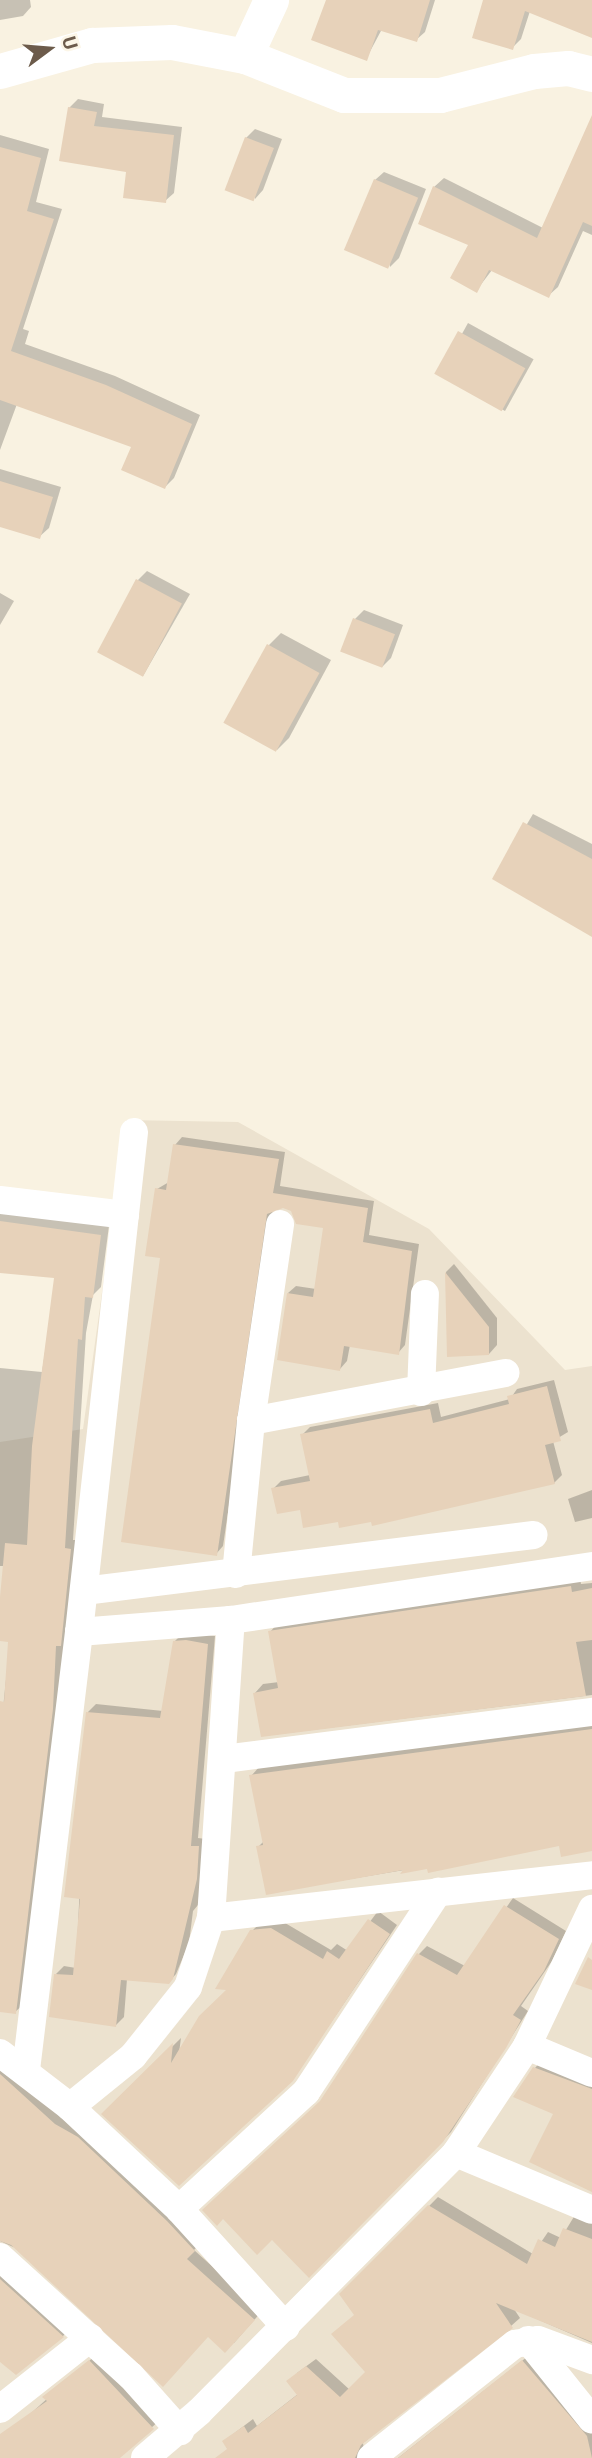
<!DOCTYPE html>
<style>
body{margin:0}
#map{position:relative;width:592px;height:2458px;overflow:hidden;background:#f9f2e1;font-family:Roboto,sans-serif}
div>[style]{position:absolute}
.residential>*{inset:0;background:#ece2cf}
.shadow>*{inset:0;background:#0003;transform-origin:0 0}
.building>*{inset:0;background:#e7d2ba;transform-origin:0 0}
.minor>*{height:28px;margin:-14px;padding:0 14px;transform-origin:14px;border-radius:14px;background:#fff}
.tertiary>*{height:35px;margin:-17.5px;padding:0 17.5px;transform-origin:17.5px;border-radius:17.5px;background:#fff}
span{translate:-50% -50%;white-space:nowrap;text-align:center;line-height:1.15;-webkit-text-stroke:5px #fcf6e7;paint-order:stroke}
.north{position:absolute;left:14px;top:14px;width:70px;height:70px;-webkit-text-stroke:5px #fcf6e7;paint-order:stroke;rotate:74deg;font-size:19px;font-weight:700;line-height:28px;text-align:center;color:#6c5b4b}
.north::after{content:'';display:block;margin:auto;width:24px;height:32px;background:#6c5b4b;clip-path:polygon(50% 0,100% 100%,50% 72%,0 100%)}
</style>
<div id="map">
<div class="residential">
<i style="clip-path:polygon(126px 1120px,238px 1122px,429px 1229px,565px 1370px,592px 1366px,592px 2458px,0 2458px,0 1442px,83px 1429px)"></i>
</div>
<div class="shadow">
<i style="clip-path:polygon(0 0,30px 0,31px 7px,23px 16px,0 20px)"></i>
<i style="clip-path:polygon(326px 0,435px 0,425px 32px,416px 40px,382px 29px,366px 59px)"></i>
<i style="clip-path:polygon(485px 0,592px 0,592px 28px,530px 11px,521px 39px,512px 48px)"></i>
<i style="clip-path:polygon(78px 99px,104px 104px,102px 117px,182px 127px,174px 193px,165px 201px,128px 171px,69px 108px)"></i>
<i style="clip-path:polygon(255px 129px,282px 139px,263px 190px,255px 199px,246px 138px)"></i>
<i style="clip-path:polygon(0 135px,49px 149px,36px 202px,62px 209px,23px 329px,29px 331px,25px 344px,115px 376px,200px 415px,174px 478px,165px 487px,134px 445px,17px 404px,0 450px)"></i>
<i style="clip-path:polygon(592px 143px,592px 235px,583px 231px,558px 287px,548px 296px,492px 270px,476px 291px,471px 245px,434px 187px,444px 178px,543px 228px)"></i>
<i style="clip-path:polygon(384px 172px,426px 189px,399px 258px,390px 267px,375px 180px)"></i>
<i style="left:468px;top:323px;width:75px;height:59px;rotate:29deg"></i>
<i style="clip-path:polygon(0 469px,61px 487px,49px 528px,39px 537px,0 525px)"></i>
<i style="clip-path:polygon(147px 571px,190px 594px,143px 676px,138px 580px)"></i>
<i style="clip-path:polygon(0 593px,14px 601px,0 625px)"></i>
<i style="clip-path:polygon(364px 610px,403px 625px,391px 658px,382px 667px,355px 619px)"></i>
<i style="clip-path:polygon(281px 633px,331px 660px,289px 738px,277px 750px,269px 645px)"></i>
<i style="clip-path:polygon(533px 814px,592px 844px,592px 935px,495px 878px)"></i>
<i style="clip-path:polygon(182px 1137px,285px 1152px,280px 1186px,374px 1201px,369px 1235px,419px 1244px,405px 1345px,398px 1353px,350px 1345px,347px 1361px,340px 1369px,288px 1293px,296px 1286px,316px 1289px,325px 1227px,283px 1206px,273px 1209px,223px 1546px,216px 1554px,162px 1257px,157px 1189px,169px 1182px,175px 1145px)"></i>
<i style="clip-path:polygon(0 1212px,109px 1226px,101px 1287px,93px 1295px,86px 1333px,73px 1540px,80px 1540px,25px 2003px,15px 2012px,0 2011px,0 1738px,10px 1640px,0 1639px,4px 1566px,0 1566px,0 1368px,42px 1372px,56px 1277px,0 1272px)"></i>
<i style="clip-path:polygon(454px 1264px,497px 1318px,497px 1345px,489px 1354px,449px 1355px,446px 1272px)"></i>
<i style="clip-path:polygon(554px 1380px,568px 1432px,553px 1441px,562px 1475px,554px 1483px,373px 1524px,372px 1520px,339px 1520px,301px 1508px,273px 1489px,281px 1481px,310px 1475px,302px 1435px,310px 1427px,438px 1403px,441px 1417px,510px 1399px,517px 1389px)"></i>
<i style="clip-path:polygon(592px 1490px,592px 1518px,575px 1522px,568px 1499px)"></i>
<i style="clip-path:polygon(580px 1578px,581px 1584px,592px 1583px,592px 1695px,263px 1736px,255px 1693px,263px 1684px,279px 1682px,270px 1632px,278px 1623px)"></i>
<i style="clip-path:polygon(195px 1633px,215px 1636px,198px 1838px,206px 1839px,198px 1905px,193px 1911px,189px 1943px,176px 1974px,168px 1983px,127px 1979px,124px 2017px,116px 2025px,56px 1974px,64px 1966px,76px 1968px,88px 1712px,96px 1704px,163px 1711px,174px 1642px,182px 1634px)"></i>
<i style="clip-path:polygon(592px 1722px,592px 1849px,560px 1844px,267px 1893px,258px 1847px,264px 1841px,251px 1776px,259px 1767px)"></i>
<i style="clip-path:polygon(513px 1898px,566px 1931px,552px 1961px,521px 2006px,528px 2011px,451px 2132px,309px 2275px,322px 2101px,419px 1954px,427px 1946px,465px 1966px)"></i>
<i style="clip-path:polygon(378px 1911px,397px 1925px,292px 2080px,104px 2114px,181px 2038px,179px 2053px,230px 1988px,252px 1931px,261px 1922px,280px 1920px,331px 1950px,337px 1944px,348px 1951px)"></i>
<i style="clip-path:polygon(0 2058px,202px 2242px,194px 2250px,262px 2311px,234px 2343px,208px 2335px,0 2241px)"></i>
<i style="clip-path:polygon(543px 2059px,592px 2079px,592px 2190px,535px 2068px)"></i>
<i style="clip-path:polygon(438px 2197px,533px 2254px,548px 2232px,561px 2238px,578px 2210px,592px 2215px,592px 2343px,514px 2309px,520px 2318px,511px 2326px,363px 2443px,365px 2458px,231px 2458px,224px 2441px,253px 2419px,257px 2426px,298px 2394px,297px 2373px,316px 2359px,350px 2390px,368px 2372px,356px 2314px,342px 2294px)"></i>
<i style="clip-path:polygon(0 2264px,71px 2328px,63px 2336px,0 2360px)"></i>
<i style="clip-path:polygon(98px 2353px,161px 2419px,118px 2458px,0 2458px,0 2441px)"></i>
<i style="clip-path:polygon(532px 2353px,592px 2425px,592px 2458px,398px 2458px)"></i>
</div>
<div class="building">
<i style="clip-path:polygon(326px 0,430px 0,417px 42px,378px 30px,367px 61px,311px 40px)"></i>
<i style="clip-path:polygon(483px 0,592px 0,592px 38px,525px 11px,513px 50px,472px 38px)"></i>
<i style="clip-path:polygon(68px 107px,97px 112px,94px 126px,174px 135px,166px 203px,123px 198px,126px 172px,59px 161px)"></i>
<i style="clip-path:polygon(592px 115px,592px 226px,583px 222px,549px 298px,489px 270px,477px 293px,450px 278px,468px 245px,418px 224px,433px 186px,537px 238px)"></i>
<i style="left:245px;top:137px;width:31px;height:57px;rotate:21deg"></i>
<i style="clip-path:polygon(0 147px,41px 158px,27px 211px,54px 219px,11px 351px,106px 385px,192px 424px,165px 489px,121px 470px,131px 447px,0 400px)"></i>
<i style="left:374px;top:179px;width:48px;height:77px;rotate:23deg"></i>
<i style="left:458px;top:331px;width:77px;height:49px;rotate:29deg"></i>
<i style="clip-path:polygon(0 481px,53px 497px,40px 539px,0 527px)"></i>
<i style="left:136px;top:579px;width:52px;height:83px;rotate:28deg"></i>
<i style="left:353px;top:618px;width:45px;height:36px;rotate:21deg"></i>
<i style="left:267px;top:644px;width:60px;height:90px;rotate:29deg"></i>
<i style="clip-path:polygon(523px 822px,592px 859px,592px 937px,492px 879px)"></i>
<i style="clip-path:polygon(173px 1144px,279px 1159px,273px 1193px,368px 1208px,363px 1242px,412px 1251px,399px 1355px,344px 1346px,340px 1371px,277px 1360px,287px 1293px,313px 1297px,323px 1228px,296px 1224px,291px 1211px,283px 1208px,267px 1214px,217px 1556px,121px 1542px,160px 1258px,145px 1256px,155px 1188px,166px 1190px)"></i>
<i style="clip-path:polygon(0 1221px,101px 1235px,93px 1298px,85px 1297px,82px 1340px,78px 1339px,65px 1548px,71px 1549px,61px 1646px,56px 1646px,53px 1709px,16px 2014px,0 2012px,0 1701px,4px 1702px,8px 1642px,0 1641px,0 1597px,5px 1543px,27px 1545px,32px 1446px,54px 1278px,0 1273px)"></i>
<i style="clip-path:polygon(445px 1272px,489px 1327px,489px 1355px,447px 1357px)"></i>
<i style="clip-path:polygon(547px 1386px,561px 1441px,545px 1445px,555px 1484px,372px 1526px,371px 1522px,339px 1528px,338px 1522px,303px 1528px,300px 1510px,277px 1514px,271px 1488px,310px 1481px,300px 1434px,430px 1409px,433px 1423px,509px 1404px,507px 1396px)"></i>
<i style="clip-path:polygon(571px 1586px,572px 1592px,592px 1588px,592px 1640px,576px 1642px,586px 1696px,261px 1737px,253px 1693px,278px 1688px,268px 1631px)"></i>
<i style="clip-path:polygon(186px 1640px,208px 1644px,191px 1846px,199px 1846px,197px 1879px,173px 1979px,169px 1984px,121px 1980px,116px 2027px,49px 2017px,54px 1974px,73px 1975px,80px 1899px,64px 1897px,86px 1712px,160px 1718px,173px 1641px)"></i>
<i style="clip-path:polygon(592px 1729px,592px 1851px,561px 1857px,559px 1846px,428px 1873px,427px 1869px,400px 1874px,403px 1870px,266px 1895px,256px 1846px,263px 1845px,249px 1775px)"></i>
<i style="clip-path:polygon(504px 1905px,559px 1939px,544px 1971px,513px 2015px,521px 2020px,506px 2048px,443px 2142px,309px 2278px,272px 2240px,257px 2255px,223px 2219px,217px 2226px,202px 2210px,320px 2101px,417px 1953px,457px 1975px)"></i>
<i style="clip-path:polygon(368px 1919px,390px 1934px,293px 2081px,179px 2186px,101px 2114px,173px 2043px,171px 2063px,199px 2016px,226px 1990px,215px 1989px,250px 1930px,271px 1928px,323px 1959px,327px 1951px,339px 1959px)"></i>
<i style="clip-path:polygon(588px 1957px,592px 1960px,592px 1990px,575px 1984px)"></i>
<i style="clip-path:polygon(533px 2067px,592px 2089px,592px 2192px,529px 2162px,553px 2114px,513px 2097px)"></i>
<i style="clip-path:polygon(0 2074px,55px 2124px,78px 2137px,167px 2221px,195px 2251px,187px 2259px,255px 2320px,225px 2353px,208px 2337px,163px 2387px,11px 2245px,0 2241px)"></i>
<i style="clip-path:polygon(428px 2205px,527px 2264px,538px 2239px,555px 2247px,563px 2228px,592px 2239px,592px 2342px,496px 2303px,513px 2328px,361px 2445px,355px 2458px,215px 2458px,227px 2449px,222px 2441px,244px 2426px,248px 2433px,297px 2395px,286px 2381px,306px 2366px,340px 2397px,365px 2372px,331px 2334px,354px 2315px,339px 2294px)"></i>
<i style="clip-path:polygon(0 2279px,64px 2337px,16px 2375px,0 2362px)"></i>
<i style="clip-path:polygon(89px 2360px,154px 2429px,120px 2458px,0 2458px,0 2434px,47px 2401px,42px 2397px)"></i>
<i style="clip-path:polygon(522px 2360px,587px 2436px,592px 2458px,398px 2458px)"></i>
</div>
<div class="minor">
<i style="left:0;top:1200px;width:126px;rotate:6.8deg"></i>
<i style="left:421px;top:1392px;width:98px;rotate:-87.7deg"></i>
<i style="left:251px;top:1421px;width:199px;rotate:-81.6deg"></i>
<i style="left:236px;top:1574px;width:154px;rotate:-84.4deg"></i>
<i style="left:251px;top:1421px;width:259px;rotate:-10.7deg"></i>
<i style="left:84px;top:1591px;width:453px;rotate:-7.1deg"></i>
<i style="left:79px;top:1632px;width:503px;rotate:-83.72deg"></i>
<i style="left:224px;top:1759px;width:371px;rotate:-7.3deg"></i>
<i style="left:211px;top:1918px;width:383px;rotate:-6.4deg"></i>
<i style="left:527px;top:2046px;width:70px;rotate:22.6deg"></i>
<i style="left:0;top:2053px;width:88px;rotate:37.6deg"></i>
<i style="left:70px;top:2107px;width:81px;rotate:-39deg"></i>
<i style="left:133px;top:2056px;width:88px;rotate:-51.4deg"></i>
<i style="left:188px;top:1987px;width:73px;rotate:-71.6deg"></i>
<i style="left:211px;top:1918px;width:299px;rotate:-86.2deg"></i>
<i style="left:231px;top:1620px;width:365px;rotate:-8.5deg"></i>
<i style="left:26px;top:2070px;width:441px;rotate:-83.1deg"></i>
<i style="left:79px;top:1632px;width:152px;rotate:-4.5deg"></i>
<i style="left:70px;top:2107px;width:149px;rotate:43.1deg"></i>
<i style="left:179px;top:2209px;width:159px;rotate:47.8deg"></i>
<i style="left:456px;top:2153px;width:147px;rotate:22.7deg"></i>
<i style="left:179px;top:2209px;width:173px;rotate:-42.7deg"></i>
<i style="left:306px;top:2092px;width:240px;rotate:-56.6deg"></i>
<i style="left:0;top:2257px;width:177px;rotate:42.3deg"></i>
<i style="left:131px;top:2376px;width:74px;rotate:48.3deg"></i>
<i style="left:528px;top:2340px;width:102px;rotate:51.3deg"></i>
<i style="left:0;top:2409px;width:115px;rotate:-38.3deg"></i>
<i style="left:145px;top:2458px;width:71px;rotate:-40.4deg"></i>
<i style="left:199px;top:2412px;width:365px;rotate:-45.2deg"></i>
<i style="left:456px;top:2153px;width:128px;rotate:-56.4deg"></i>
<i style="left:527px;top:2046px;width:152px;rotate:-64.6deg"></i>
<i style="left:371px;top:2458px;width:184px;rotate:-38.4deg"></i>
<i style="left:515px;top:2344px;width:23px;rotate:-10deg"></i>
<i style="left:538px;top:2340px;width:58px;rotate:20.3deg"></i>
</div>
<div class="tertiary">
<i style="left:245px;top:56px;width:62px;rotate:-65.1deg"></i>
<i style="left:0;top:71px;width:96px;rotate:-15.8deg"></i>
<i style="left:92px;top:45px;width:80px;rotate:-2.1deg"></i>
<i style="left:172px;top:42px;width:74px;rotate:10.9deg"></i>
<i style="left:245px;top:56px;width:106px;rotate:21.5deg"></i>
<i style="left:344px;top:95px;width:96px"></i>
<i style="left:440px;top:95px;width:97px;rotate:-14.3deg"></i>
<i style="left:534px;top:71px;width:34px;rotate:-5deg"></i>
<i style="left:568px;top:68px;width:25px;rotate:14deg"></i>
</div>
<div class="north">U</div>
</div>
